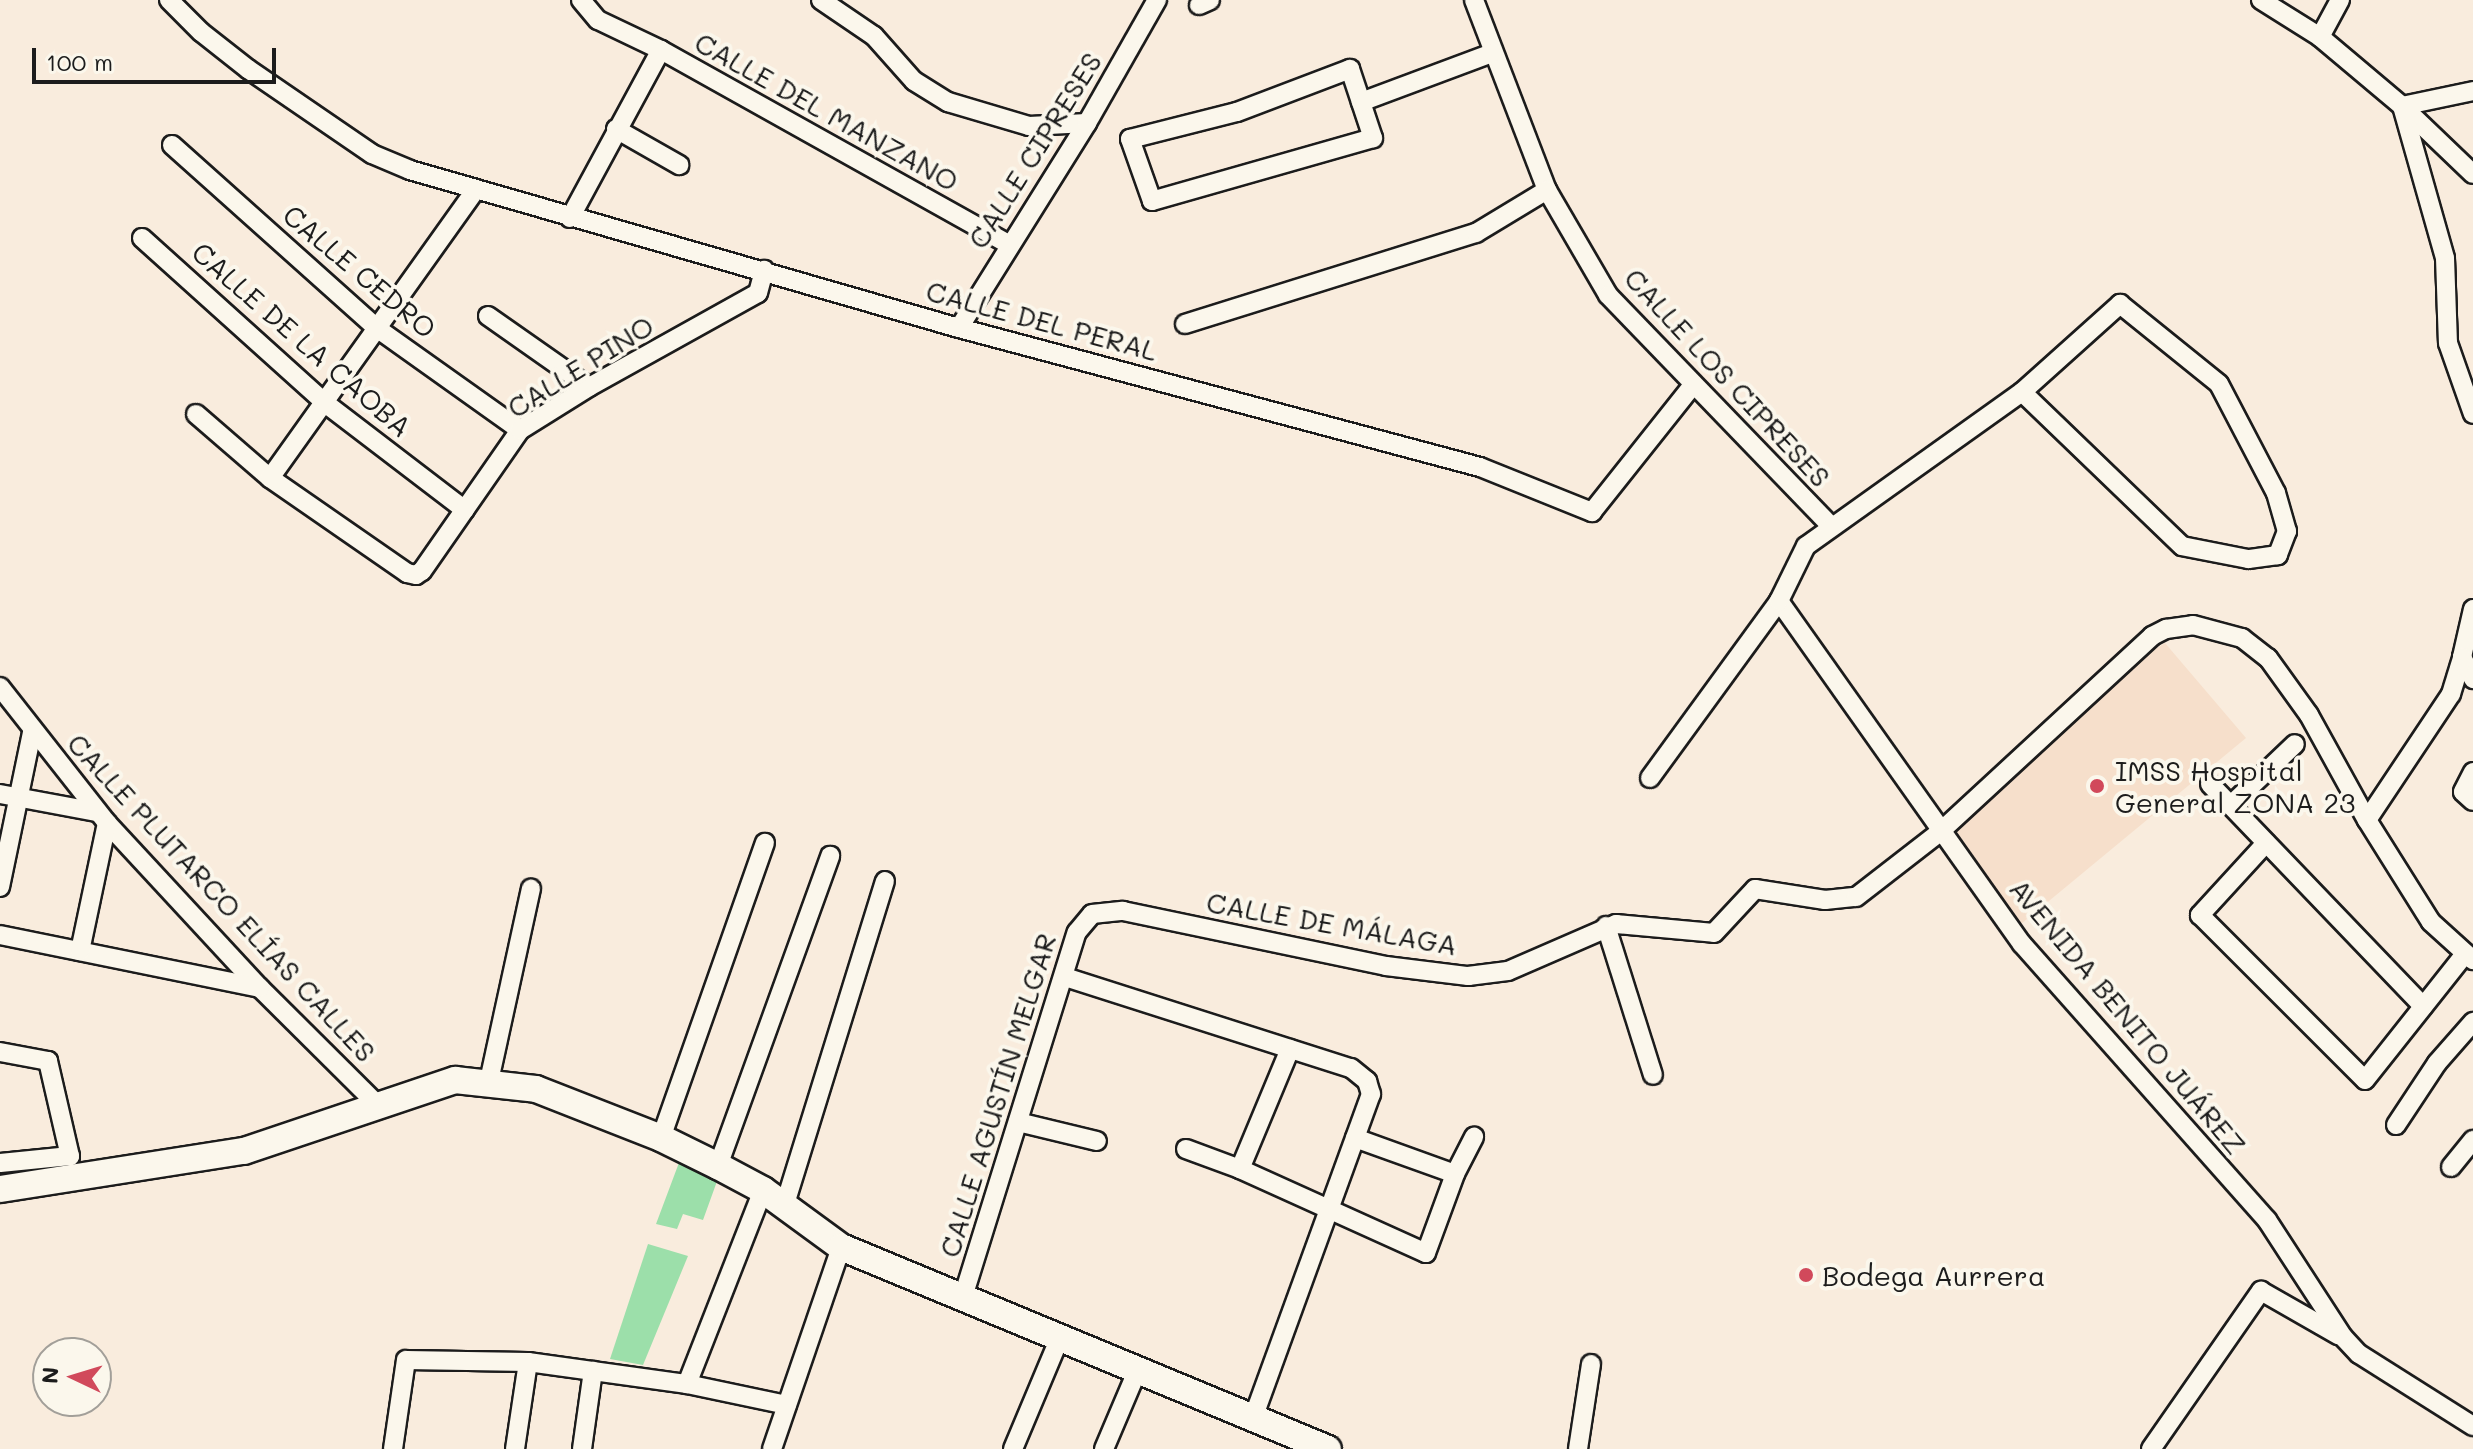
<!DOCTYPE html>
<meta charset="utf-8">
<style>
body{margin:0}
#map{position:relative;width:2473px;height:1449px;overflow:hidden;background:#f9ecdd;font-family:Mali,sans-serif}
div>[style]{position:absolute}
.built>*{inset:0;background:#f6dfcb}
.green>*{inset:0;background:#9cdfaa}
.roads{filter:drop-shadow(2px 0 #1c1c1c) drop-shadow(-2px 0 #1c1c1c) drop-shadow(0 2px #1c1c1c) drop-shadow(0 -2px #1c1c1c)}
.street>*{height:18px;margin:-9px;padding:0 9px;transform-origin:9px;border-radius:9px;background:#fbf7ec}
.secondary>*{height:26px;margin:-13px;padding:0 13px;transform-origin:13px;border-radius:13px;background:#fbf7ec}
.dots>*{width:22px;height:22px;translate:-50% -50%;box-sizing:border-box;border:4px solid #fbf7ec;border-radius:50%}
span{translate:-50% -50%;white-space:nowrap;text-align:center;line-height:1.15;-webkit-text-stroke:8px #fbf7ec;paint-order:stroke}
.street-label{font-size:28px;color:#1c1c1c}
.poi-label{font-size:28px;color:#1c1c1c}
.left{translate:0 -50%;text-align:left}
.north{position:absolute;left:32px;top:1337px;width:80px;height:80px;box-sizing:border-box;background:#fbf7ec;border:2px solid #a29f99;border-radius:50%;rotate:274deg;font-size:22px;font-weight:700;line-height:32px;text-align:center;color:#1c1c1c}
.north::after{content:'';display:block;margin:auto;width:28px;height:36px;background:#d1495b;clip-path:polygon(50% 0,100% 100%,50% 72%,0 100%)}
.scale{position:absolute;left:32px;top:48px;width:244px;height:36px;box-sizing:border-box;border:4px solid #1c1c1c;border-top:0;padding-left:10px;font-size:24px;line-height:28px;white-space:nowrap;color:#1c1c1c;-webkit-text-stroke:6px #fbf7ec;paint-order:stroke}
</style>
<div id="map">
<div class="built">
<i style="clip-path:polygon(2165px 643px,2246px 738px,2021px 924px,1955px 834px,2144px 656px)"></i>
</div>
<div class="green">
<i style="clip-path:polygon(680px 1160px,720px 1173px,703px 1220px,683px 1214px,677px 1229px,656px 1224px)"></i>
<i style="clip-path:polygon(648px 1244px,688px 1256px,643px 1365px,610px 1359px)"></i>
</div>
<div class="roads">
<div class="street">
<i style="left:169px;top:0;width:45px;rotate:45deg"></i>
<i style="left:201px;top:32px;width:60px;rotate:38.2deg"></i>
<i style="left:248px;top:69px;width:150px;rotate:34.4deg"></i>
<i style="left:372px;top:154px;width:41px;rotate:22.8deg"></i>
<i style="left:410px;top:170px;width:571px;rotate:16.06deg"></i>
<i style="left:959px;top:328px;width:539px;rotate:14.94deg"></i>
<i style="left:1480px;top:467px;width:121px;rotate:21.9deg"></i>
<i style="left:1592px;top:512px;width:162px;rotate:-51.5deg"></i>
<i style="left:581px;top:0;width:26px;rotate:50deg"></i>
<i style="left:598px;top:20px;width:70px;rotate:25.5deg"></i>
<i style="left:661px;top:50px;width:398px;rotate:29.2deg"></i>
<i style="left:821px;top:0;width:64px;rotate:34.2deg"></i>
<i style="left:874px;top:36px;width:60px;rotate:48.4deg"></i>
<i style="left:914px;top:81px;width:40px;rotate:32deg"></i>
<i style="left:948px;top:102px;width:84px;rotate:16.5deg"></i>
<i style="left:1029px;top:126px;width:58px;rotate:-3deg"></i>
<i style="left:1474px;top:0;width:204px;rotate:69deg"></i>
<i style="left:1547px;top:190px;width:121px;rotate:59.8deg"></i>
<i style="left:1608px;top:295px;width:321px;rotate:46deg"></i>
<i style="left:2261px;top:0;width:70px;rotate:32.1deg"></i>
<i style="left:2320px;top:37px;width:107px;rotate:40.1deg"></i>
<i style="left:2402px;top:106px;width:98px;rotate:43.8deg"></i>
<i style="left:1199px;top:5px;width:12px;rotate:-24deg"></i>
<i style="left:2320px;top:37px;width:42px;rotate:-61.6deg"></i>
<i style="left:1350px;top:69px;width:73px;rotate:71.6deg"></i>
<i style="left:1373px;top:138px;width:230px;rotate:164.1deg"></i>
<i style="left:1152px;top:201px;width:66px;rotate:-109.5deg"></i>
<i style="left:1130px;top:139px;width:110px;rotate:-14.2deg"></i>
<i style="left:1237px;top:112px;width:121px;rotate:-20.8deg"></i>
<i style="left:1361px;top:102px;width:140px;rotate:-20.5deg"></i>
<i style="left:2402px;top:106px;width:158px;rotate:74.2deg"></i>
<i style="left:2445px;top:258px;width:85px;rotate:88deg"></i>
<i style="left:2448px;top:343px;width:75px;rotate:70.6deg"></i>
<i style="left:2402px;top:106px;width:73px;rotate:-11.9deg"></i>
<i style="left:616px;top:129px;width:73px;rotate:29.7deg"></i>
<i style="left:172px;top:145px;width:276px;rotate:41.8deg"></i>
<i style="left:378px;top:329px;width:174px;rotate:35.4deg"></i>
<i style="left:570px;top:218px;width:191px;rotate:-61.6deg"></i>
<i style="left:142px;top:238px;width:246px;rotate:42deg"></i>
<i style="left:325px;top:403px;width:176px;rotate:37.4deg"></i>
<i style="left:488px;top:316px;width:123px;rotate:35.1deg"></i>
<i style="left:1185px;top:324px;width:305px;rotate:-17.4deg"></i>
<i style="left:1476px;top:233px;width:83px;rotate:-31.2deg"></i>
<i style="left:959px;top:328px;width:242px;rotate:-58deg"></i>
<i style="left:1087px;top:123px;width:142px;rotate:-60.4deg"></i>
<i style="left:196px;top:414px;width:98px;rotate:40.9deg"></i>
<i style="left:270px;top:478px;width:167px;rotate:34.7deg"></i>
<i style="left:407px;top:573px;width:9px;rotate:13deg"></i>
<i style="left:416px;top:575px;width:7px;rotate:-34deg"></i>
<i style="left:422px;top:571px;width:172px;rotate:-55.2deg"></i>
<i style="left:520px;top:430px;width:81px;rotate:-31.9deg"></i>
<i style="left:589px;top:387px;width:193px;rotate:-29.1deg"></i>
<i style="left:758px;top:293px;width:24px;rotate:-75deg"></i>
<i style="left:270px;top:478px;width:355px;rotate:-54.5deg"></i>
<i style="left:1779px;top:601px;width:420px;rotate:54.7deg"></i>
<i style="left:2022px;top:944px;width:369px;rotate:48.4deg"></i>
<i style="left:2267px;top:1220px;width:140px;rotate:57deg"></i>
<i style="left:2343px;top:1337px;width:23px;rotate:47deg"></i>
<i style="left:2359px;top:1354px;width:135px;rotate:32.3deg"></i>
<i style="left:2473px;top:609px;width:49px;rotate:102.9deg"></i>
<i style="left:2462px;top:657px;width:25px;rotate:63deg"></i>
<i style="left:0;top:687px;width:173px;rotate:51.8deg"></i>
<i style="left:107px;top:823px;width:225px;rotate:47.2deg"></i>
<i style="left:260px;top:988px;width:165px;rotate:44.8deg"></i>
<i style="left:2473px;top:772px;width:22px;rotate:117deg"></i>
<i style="left:2463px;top:792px;width:13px;rotate:42deg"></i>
<i style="left:1650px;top:778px;width:219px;rotate:-53.9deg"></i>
<i style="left:1779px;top:601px;width:61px;rotate:-63.9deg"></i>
<i style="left:1806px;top:546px;width:265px;rotate:-35.5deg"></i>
<i style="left:2022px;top:392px;width:132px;rotate:-41.9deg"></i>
<i style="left:2120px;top:304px;width:127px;rotate:38.9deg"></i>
<i style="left:2219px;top:384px;width:123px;rotate:62.4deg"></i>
<i style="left:2276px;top:493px;width:40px;rotate:74deg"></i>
<i style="left:2287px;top:531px;width:26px;rotate:111deg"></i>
<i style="left:2278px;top:555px;width:30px;rotate:172deg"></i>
<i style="left:2248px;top:559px;width:67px;rotate:-168.9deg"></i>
<i style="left:2182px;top:546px;width:222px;rotate:-136.1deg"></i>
<i style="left:2210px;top:784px;width:308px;rotate:46.2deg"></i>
<i style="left:0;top:794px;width:99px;rotate:10.5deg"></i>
<i style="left:2231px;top:805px;width:88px;rotate:-43.6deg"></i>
<i style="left:2367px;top:820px;width:151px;rotate:-56.3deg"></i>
<i style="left:2451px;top:694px;width:39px;rotate:-73deg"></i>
<i style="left:2266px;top:843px;width:98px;rotate:132.5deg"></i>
<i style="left:2200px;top:915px;width:233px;rotate:45deg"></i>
<i style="left:2365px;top:1080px;width:161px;rotate:-51.6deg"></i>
<i style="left:0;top:887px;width:158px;rotate:-78.3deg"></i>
<i style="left:1606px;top:926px;width:156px;rotate:72.5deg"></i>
<i style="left:0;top:935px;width:265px;rotate:11.5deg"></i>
<i style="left:80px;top:951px;width:131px;rotate:-78.1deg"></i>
<i style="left:1065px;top:977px;width:300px;rotate:17.7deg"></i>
<i style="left:1351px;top:1068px;width:21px;rotate:39deg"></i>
<i style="left:1367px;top:1081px;width:14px;rotate:73deg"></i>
<i style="left:1371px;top:1094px;width:345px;rotate:110deg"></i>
<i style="left:0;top:1052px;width:49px;rotate:10.6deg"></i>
<i style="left:48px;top:1061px;width:98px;rotate:77deg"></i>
<i style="left:70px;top:1156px;width:70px;rotate:174.3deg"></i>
<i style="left:489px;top:1081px;width:197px;rotate:-77.7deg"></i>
<i style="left:1018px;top:1122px;width:81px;rotate:13.5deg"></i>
<i style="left:2396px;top:1125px;width:74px;rotate:-56.5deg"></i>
<i style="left:2437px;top:1063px;width:55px;rotate:-48.7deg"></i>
<i style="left:661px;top:1138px;width:313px;rotate:-70.6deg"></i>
<i style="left:1355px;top:1138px;width:106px;rotate:19.8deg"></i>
<i style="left:1186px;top:1149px;width:58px;rotate:20.3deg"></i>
<i style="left:1240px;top:1169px;width:204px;rotate:24.3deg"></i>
<i style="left:1426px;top:1253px;width:84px;rotate:-69.8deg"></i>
<i style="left:1455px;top:1174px;width:42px;rotate:-62.8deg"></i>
<i style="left:718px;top:1166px;width:330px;rotate:-70.1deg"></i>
<i style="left:2451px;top:1167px;width:35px;rotate:-51deg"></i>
<i style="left:1240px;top:1169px;width:130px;rotate:-67.4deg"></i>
<i style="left:785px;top:1204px;width:338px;rotate:-72.8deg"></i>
<i style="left:963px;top:1297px;width:382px;rotate:-72.7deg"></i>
<i style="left:1077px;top:932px;width:23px;rotate:-50deg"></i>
<i style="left:1092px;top:914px;width:31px;rotate:-6deg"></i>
<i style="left:1123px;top:911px;width:269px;rotate:11.8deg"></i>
<i style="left:1386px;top:966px;width:83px;rotate:7deg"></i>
<i style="left:1468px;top:976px;width:40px;rotate:-7.1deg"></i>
<i style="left:1508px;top:971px;width:118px;rotate:-23.5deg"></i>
<i style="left:1616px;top:924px;width:98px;rotate:5.2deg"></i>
<i style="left:1714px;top:933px;width:60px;rotate:-47deg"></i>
<i style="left:1755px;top:889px;width:71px;rotate:8.9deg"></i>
<i style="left:1825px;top:900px;width:31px;rotate:-6deg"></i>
<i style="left:1856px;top:897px;width:108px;rotate:-37.8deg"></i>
<i style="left:1941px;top:831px;width:287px;rotate:-42.7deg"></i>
<i style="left:2152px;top:636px;width:16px;rotate:-27deg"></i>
<i style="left:2166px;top:629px;width:27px;rotate:-8deg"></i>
<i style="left:2193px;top:625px;width:51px;rotate:14.9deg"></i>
<i style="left:2242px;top:638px;width:33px;rotate:38deg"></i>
<i style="left:2268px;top:658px;width:70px;rotate:54.3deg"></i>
<i style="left:2309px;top:715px;width:120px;rotate:61.1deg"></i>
<i style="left:2367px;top:820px;width:120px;rotate:57.9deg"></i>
<i style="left:2431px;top:922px;width:57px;rotate:42.1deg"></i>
<i style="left:687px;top:1384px;width:208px;rotate:-68.6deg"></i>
<i style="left:393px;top:1449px;width:90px;rotate:-81.7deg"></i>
<i style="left:406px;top:1360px;width:122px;rotate:0.9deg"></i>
<i style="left:528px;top:1362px;width:161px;rotate:7.9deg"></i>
<i style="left:687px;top:1384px;width:102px;rotate:11.9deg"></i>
<i style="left:515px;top:1449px;width:88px;rotate:-81.5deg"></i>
<i style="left:582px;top:1449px;width:79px;rotate:-82deg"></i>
<i style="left:772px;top:1449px;width:213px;rotate:-71.1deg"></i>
<i style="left:1013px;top:1449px;width:121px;rotate:-67.2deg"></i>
<i style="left:1104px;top:1449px;width:87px;rotate:-67deg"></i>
<i style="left:1578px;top:1449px;width:86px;rotate:-81.3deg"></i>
<i style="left:2151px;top:1449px;width:193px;rotate:-55.2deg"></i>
<i style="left:2261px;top:1291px;width:89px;rotate:29.7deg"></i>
</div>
<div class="secondary">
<i style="left:0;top:1189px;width:247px;rotate:-8.9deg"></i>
<i style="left:244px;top:1151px;width:223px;rotate:-18.6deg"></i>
<i style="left:455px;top:1080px;width:81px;rotate:6.3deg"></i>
<i style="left:536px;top:1089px;width:134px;rotate:21.4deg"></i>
<i style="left:661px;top:1138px;width:64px;rotate:26.2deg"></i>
<i style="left:718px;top:1166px;width:51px;rotate:28.1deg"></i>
<i style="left:763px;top:1190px;width:97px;rotate:36.2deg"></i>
<i style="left:841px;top:1247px;width:527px;rotate:22.53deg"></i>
</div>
</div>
<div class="dots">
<i style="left:2097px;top:786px;background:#d1495b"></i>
<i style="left:1806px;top:1275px;background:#d1495b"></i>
</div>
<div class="street-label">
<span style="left:827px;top:111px;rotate:29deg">CALLE DEL MANZANO</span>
<span style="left:1034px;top:150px;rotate:-58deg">CALLE CIPRESES</span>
<span style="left:360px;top:271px;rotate:40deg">CALLE CEDRO</span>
<span style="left:1042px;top:320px;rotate:15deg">CALLE DEL PERAL</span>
<span style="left:302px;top:339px;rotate:41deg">CALLE DE LA CAOBA</span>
<span style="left:580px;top:366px;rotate:-32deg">CALLE PINO</span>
<span style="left:1728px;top:377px;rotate:47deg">CALLE LOS CIPRESES</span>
<span style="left:222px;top:897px;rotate:47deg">CALLE PLUTARCO ELÍAS CALLES</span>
<span style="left:1332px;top:923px;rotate:10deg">CALLE DE MÁLAGA</span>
<span style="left:2128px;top:1016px;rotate:50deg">AVENIDA BENITO JUÁREZ</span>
<span style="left:997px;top:1095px;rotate:-73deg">CALLE AGUSTÍN MELGAR</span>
</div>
<div class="poi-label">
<span class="left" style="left:2115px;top:786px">IMSS Hospital<br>General ZONA 23</span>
<span class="left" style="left:1822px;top:1275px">Bodega Aurrera</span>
</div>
<div class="north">N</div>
<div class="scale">100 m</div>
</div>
